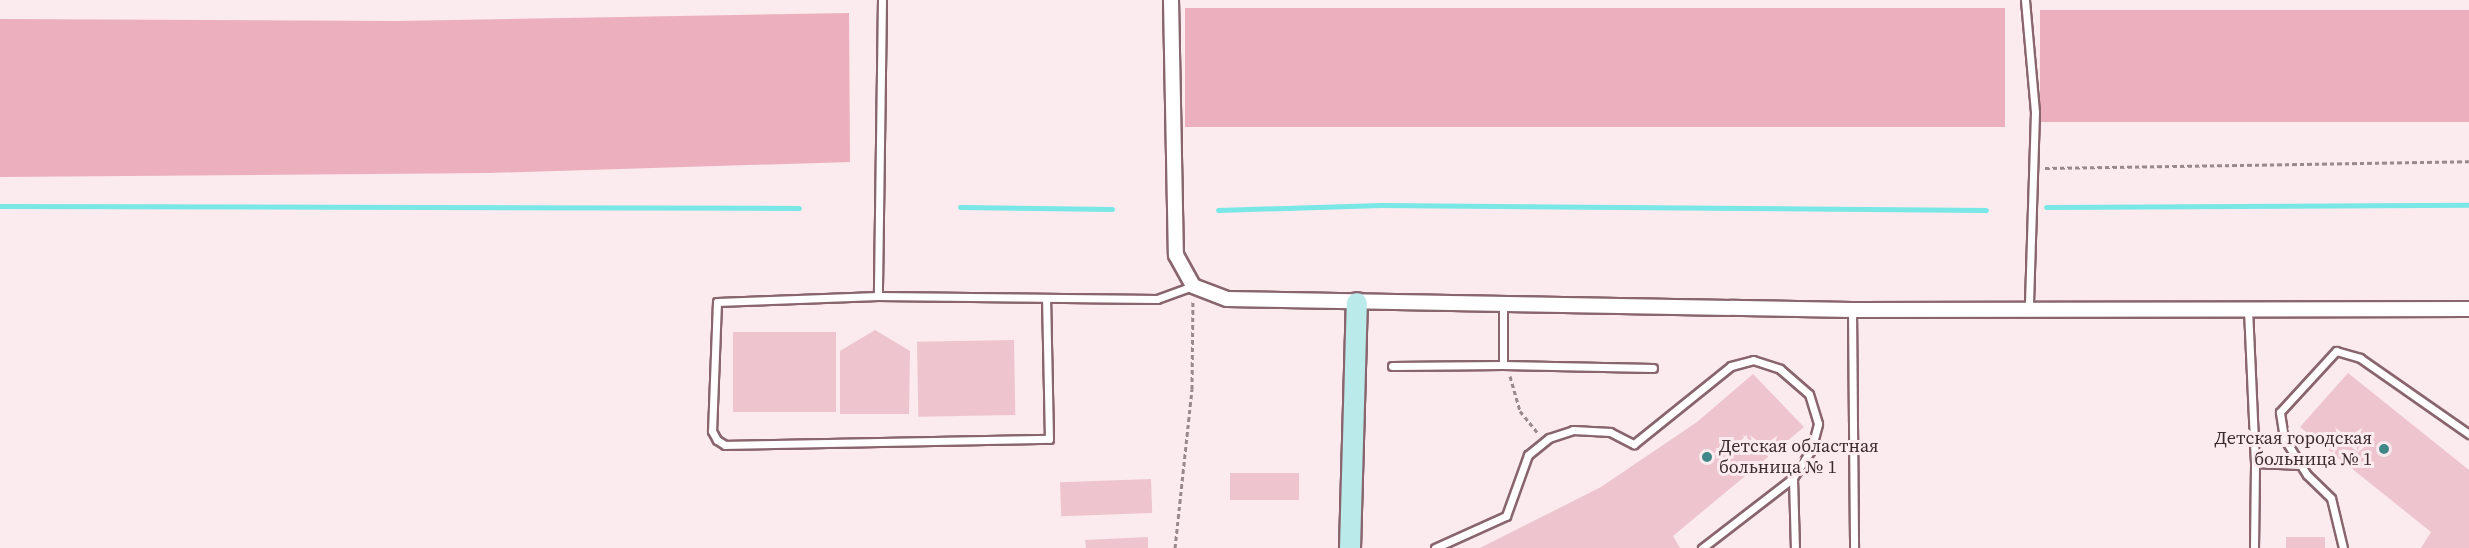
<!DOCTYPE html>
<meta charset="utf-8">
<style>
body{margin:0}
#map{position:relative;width:2469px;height:548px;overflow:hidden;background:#fbeaee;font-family:"Source Serif 4",serif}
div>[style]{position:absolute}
.green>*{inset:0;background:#ecafbe;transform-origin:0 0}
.stream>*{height:5px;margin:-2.5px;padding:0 2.5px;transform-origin:2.5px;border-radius:2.5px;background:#78e7e6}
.building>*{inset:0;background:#eec5ce;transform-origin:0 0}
.path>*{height:3px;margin-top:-1.5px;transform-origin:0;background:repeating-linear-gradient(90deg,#99888c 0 4.5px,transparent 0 7.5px)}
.roads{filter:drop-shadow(2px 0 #89656e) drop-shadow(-2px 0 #89656e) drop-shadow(0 2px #89656e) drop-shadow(0 -2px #89656e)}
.lane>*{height:7px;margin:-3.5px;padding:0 3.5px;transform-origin:3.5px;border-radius:3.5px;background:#fff}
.street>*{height:14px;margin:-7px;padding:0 7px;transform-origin:7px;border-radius:7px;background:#fff}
.secondary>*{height:20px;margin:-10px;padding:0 10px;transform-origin:10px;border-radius:10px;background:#bbeaea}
.dots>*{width:16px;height:16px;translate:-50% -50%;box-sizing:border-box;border:3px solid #fbeaee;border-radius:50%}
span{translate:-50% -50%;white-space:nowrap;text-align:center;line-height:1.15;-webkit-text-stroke:6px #fbeaee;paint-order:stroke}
.poi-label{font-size:18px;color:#3a2a2e}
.right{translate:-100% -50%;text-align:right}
.left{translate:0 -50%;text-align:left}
</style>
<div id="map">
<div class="green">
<i style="left:2005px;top:8px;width:119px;height:820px;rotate:90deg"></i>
<i style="left:2469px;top:10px;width:112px;height:429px;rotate:90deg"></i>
<i style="clip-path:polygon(849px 13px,850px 162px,488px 173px,0 177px,0 19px,396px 21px)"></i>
</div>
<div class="stream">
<i style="left:0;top:206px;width:799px;rotate:0.14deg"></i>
<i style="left:960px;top:207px;width:152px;rotate:0.8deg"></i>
<i style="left:2046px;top:207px;width:423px;rotate:-0.3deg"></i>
<i style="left:1218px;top:210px;width:163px;rotate:-1.8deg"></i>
<i style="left:1381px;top:205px;width:605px;rotate:0.47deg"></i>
</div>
<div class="building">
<i style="clip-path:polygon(875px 330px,910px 351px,909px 414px,840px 414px,840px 351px)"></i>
<i style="left:733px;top:332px;width:103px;height:80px"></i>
<i style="left:1014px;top:340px;width:75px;height:97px;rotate:89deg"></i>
<i style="clip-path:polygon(2348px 373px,2469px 470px,2469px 548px,2421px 548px,2431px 532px,2300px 427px)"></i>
<i style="clip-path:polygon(1753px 374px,1804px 427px,1673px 536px,1680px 548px,1480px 548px,1601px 487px,1697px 422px)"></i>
<i style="left:1230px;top:473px;width:69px;height:27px"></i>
<i style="left:1151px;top:479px;width:34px;height:91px;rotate:88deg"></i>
<i style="clip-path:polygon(1148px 537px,1148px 548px,1086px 548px,1085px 540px)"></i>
<i style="left:2286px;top:537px;width:39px;height:11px"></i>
</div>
<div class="path">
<i style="left:2045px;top:168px;width:424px;rotate:-0.9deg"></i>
<i style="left:1510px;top:376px;width:36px;rotate:74deg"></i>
<i style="left:1520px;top:411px;width:28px;rotate:51deg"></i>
<i style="left:1175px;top:548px;width:160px;rotate:-83.9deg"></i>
<i style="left:1192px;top:389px;width:89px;rotate:-89.4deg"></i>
</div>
<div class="roads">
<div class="lane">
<i style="left:882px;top:0;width:296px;rotate:90.8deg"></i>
<i style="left:878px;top:296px;width:279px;rotate:0.6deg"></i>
<i style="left:1157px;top:299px;width:38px;rotate:-20deg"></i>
<i style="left:2025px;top:0;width:112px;rotate:84.9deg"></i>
<i style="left:2035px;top:112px;width:194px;rotate:91.8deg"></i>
<i style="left:878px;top:296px;width:161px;rotate:177.9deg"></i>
<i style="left:717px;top:302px;width:129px;rotate:92.2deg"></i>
<i style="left:712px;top:431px;width:10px;rotate:61deg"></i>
<i style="left:717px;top:440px;width:9px;rotate:32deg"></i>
<i style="left:725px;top:445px;width:324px;rotate:-1.1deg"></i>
<i style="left:1049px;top:439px;width:141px;rotate:-91.2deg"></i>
<i style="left:2248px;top:309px;width:154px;rotate:87.4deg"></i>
<i style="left:2255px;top:463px;width:46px;rotate:2.5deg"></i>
<i style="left:1852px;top:310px;width:238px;rotate:89.5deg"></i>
<i style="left:1503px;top:365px;width:150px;rotate:1.1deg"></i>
<i style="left:1392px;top:366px;width:111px;rotate:-0.5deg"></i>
<i style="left:1503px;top:365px;width:60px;rotate:-90deg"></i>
<i style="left:1793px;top:478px;width:70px;rotate:88.4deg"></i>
<i style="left:1435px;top:548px;width:78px;rotate:-24.3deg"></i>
<i style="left:1506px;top:516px;width:65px;rotate:-70.2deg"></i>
<i style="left:1528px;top:455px;width:27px;rotate:-39deg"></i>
<i style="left:1549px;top:438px;width:25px;rotate:-18deg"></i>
<i style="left:1573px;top:430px;width:37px;rotate:3deg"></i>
<i style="left:1610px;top:432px;width:27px;rotate:27deg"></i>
<i style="left:1634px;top:444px;width:124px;rotate:-38.8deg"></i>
<i style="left:1731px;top:366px;width:23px;rotate:-15deg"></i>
<i style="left:1753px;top:360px;width:28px;rotate:18deg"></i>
<i style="left:1780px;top:369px;width:38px;rotate:41deg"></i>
<i style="left:1809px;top:394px;width:31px;rotate:73deg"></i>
<i style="left:1818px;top:424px;width:27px;rotate:105deg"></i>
<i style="left:1811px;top:450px;width:33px;rotate:123deg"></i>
<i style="left:1793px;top:478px;width:115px;rotate:142.4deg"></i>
<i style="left:2254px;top:548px;width:85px;rotate:-89.3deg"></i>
<i style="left:2343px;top:548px;width:51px;rotate:-103.5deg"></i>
<i style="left:2331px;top:498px;width:33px;rotate:-136deg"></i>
<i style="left:2307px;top:475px;width:44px;rotate:-121.9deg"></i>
<i style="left:2284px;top:438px;width:26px;rotate:-99deg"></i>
<i style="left:2280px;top:412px;width:83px;rotate:-47.4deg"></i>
<i style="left:2336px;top:351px;width:25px;rotate:16deg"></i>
<i style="left:2360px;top:358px;width:133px;rotate:34.9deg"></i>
</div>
<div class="street">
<i style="left:1171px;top:0;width:255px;rotate:88.9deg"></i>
<i style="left:1176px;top:255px;width:35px;rotate:61deg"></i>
<i style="left:1193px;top:286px;width:36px;rotate:21deg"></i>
<i style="left:1227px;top:299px;width:625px;rotate:1.01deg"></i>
<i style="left:1852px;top:310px;width:617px;rotate:-0.09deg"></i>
</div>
<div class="secondary">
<i style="left:1350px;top:548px;width:245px;rotate:-88.4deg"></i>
</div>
</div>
<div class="dots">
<i style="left:2384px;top:449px;background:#408888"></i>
<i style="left:1707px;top:457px;background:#408888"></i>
</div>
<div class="poi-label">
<span class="right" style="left:2372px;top:449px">Детская городская<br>больница № 1</span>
<span class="left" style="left:1719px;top:457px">Детская областная<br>больница № 1</span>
</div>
</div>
